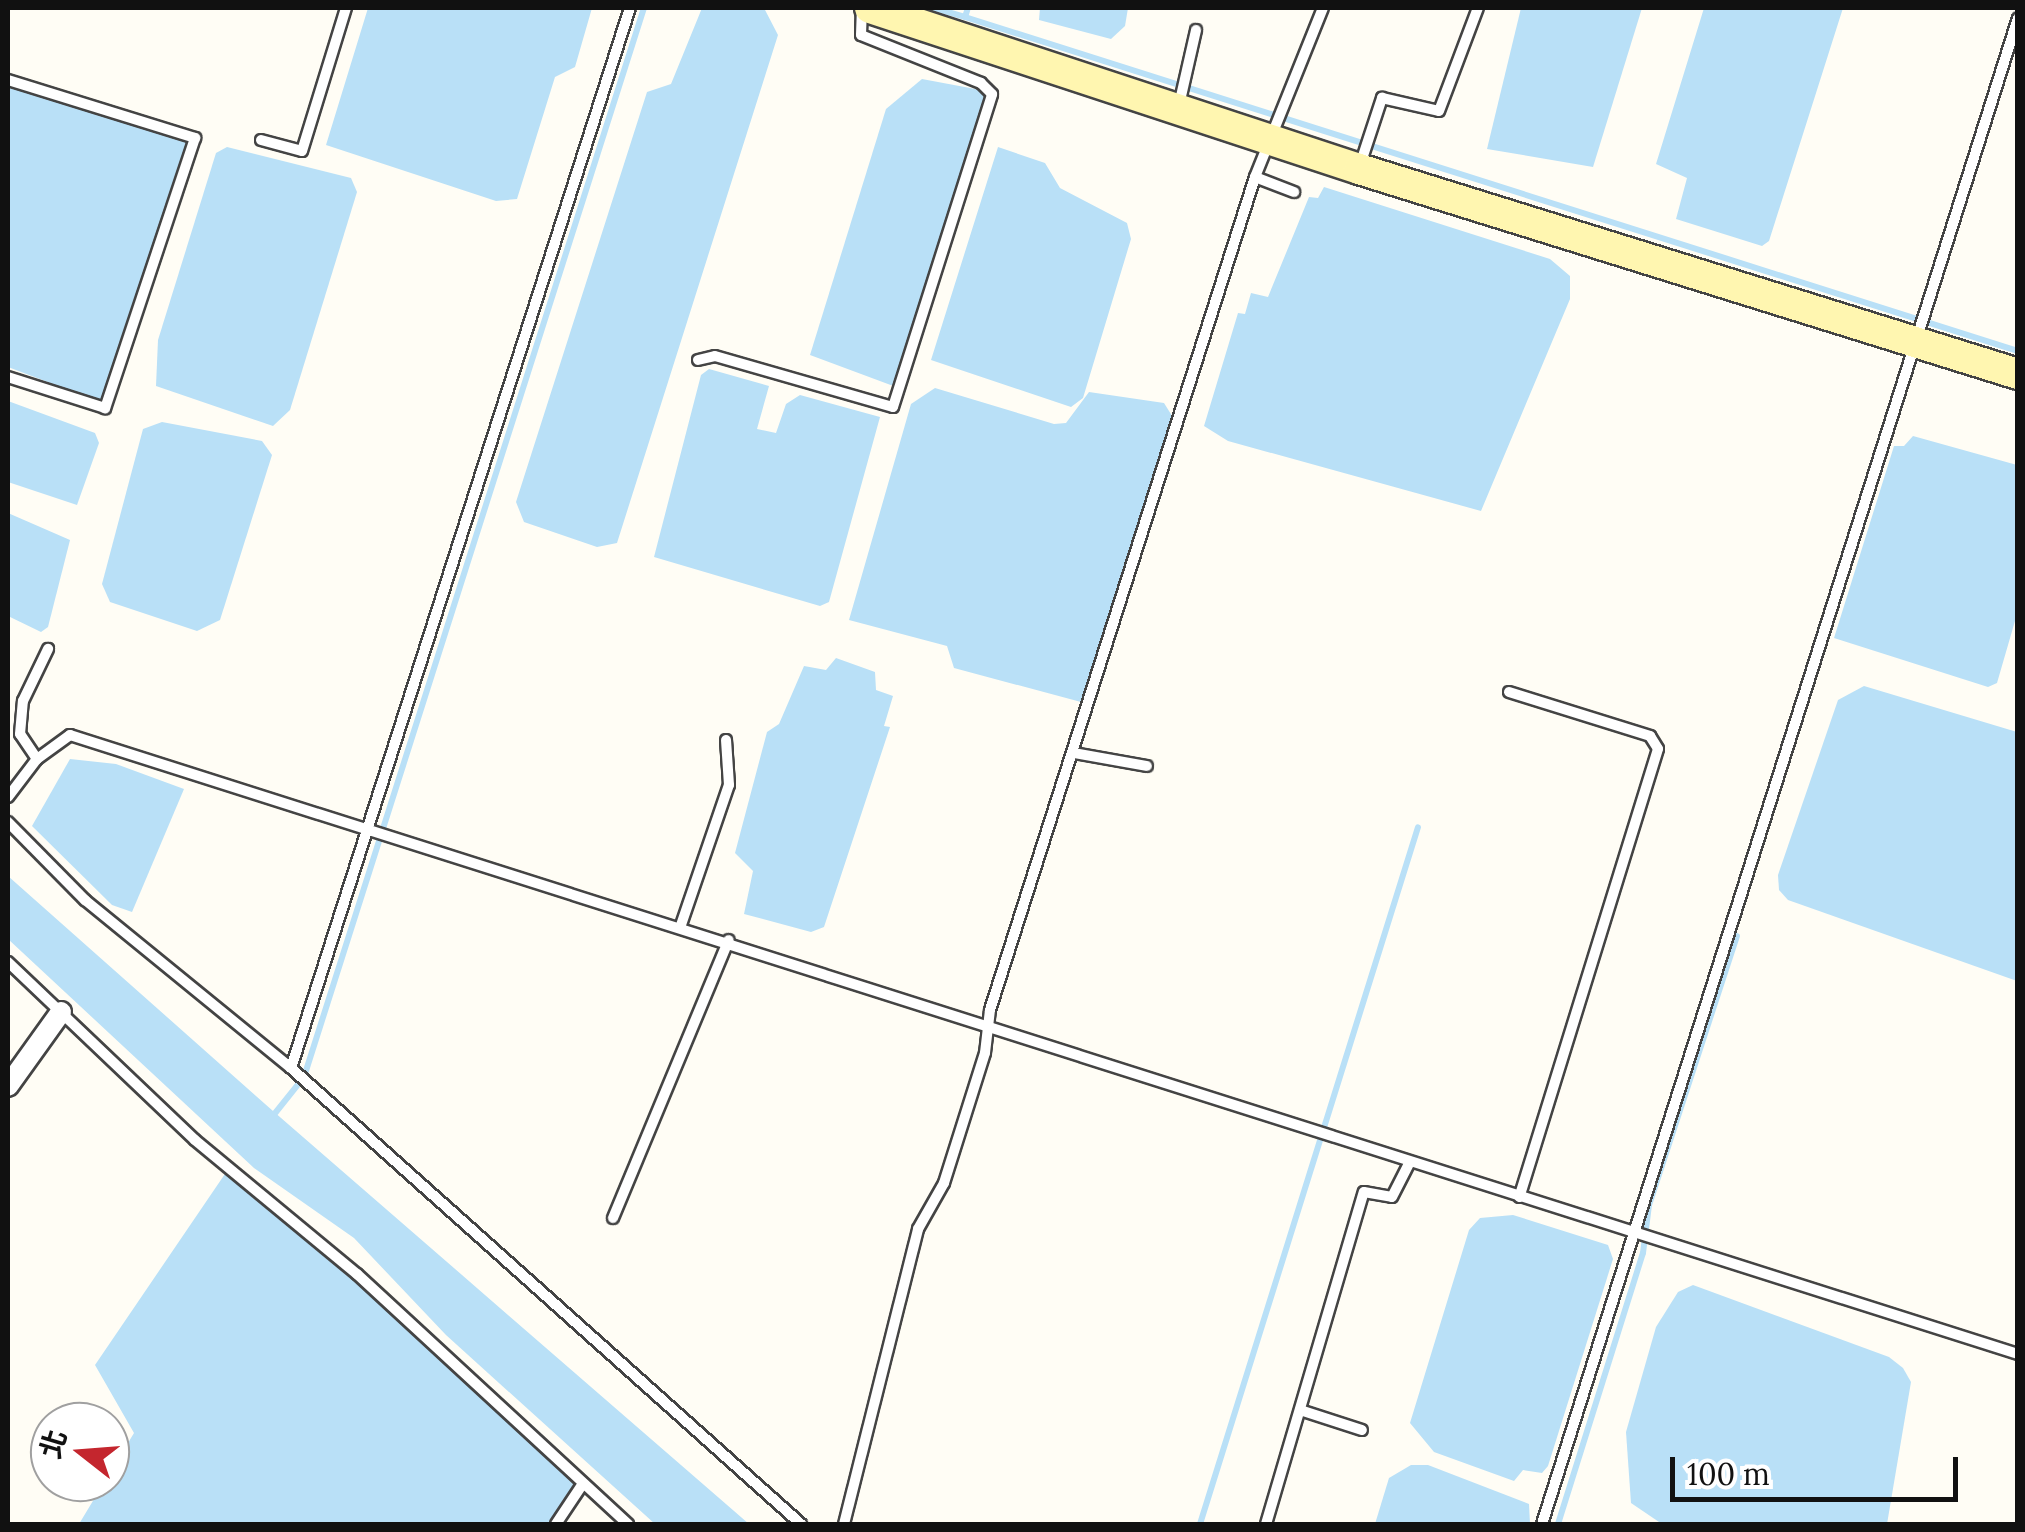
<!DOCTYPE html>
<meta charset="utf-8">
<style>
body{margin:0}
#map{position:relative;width:2025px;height:1532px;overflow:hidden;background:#fffdf5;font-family:Lora,"Noto Sans TC",serif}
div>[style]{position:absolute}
.water>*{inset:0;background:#b9e0f7}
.stream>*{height:6px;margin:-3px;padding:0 3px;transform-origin:3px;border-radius:3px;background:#b9e0f7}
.roads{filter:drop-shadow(2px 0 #444) drop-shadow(-2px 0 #444) drop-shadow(0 2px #444) drop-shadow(0 -2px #444)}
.lane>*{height:10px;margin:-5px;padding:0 5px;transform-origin:5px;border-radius:5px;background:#fff}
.street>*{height:20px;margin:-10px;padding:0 10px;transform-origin:10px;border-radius:10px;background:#fff}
.secondary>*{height:30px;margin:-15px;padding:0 15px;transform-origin:15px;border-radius:15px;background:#fff6b0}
span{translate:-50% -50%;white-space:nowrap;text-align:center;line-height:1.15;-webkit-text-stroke:10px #fff;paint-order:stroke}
.frame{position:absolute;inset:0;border:10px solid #111;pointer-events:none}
.north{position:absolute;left:30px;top:1402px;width:100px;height:100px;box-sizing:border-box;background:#fff;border:2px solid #a0a0a0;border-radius:50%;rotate:287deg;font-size:28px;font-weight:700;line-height:40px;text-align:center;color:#111}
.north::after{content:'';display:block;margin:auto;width:35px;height:45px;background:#c4262e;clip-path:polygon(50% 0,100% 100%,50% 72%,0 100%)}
.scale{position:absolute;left:1670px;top:1457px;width:288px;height:45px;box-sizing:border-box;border:5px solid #111;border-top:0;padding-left:12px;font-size:30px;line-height:35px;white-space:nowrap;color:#111;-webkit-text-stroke:8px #fff;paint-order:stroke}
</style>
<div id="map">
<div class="water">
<i style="clip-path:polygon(368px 8px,592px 8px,575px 67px,555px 77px,517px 199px,496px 201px,326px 145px)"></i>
<i style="clip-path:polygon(702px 8px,764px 8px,778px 35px,617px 543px,597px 547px,524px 522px,516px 502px,647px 92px,671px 84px)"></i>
<i style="clip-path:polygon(1040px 8px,1128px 8px,1125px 26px,1111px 39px,1039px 20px)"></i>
<i style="clip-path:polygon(1521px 8px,1642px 8px,1593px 167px,1487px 149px)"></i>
<i style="clip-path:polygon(1704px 8px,1843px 8px,1769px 241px,1762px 246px,1676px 219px,1687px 178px,1656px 164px)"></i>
<i style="clip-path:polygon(8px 74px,195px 135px,105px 398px,98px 401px,8px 367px)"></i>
<i style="clip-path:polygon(922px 79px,986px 91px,896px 387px,810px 355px,886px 109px)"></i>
<i style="clip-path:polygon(227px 147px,351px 178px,357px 192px,290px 410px,273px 426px,156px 386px,158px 340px,216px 153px)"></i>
<i style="clip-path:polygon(998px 147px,1045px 163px,1060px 188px,1127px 223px,1131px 239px,1083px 398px,1071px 407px,931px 360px)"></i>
<i style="clip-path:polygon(1324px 187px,1550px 259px,1570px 276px,1570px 299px,1481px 511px,1228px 441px,1204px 426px,1238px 313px,1245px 314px,1251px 293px,1268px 297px,1309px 197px,1318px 198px)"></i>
<i style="clip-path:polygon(709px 369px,769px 386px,757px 429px,776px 433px,786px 404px,800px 395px,880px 417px,829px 602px,820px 606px,654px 557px,701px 375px)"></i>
<i style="clip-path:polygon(935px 388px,1054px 424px,1066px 423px,1089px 392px,1164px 403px,1174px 419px,1081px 702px,954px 668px,947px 646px,849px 620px,911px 404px)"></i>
<i style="clip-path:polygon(8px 401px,95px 433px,99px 443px,77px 505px,8px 482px)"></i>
<i style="clip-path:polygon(162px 422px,262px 441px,272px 455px,220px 620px,197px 631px,110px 602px,102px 584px,143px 429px)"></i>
<i style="clip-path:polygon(1913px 436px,2017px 465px,2017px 614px,1997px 683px,1988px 687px,1834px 638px,1894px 446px,1904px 446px)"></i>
<i style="clip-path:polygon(8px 513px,70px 540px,48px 627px,41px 632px,8px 616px)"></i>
<i style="clip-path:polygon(836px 658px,875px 672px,876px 690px,893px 696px,884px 726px,890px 727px,824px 927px,811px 932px,744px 914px,753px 871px,735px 853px,767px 732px,779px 724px,804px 666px,826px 670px)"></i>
<i style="clip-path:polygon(1864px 686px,2017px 732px,2017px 981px,1788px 900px,1779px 890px,1778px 875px,1838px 700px)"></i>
<i style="clip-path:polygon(70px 759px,116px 764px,184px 789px,132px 912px,112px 905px,32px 826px)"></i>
<i style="clip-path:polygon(8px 876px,273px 1111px,749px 1524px,655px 1524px,446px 1335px,354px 1238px,254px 1168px,8px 939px)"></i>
<i style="clip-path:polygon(229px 1168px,590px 1488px,563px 1524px,79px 1524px,134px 1433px,95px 1365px)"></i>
<i style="clip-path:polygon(1513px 1215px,1608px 1245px,1613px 1259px,1548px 1466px,1542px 1473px,1523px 1470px,1514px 1481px,1434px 1452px,1410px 1423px,1469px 1230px,1480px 1218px)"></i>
<i style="clip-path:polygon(1693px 1285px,1889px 1357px,1903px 1368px,1911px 1382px,1887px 1524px,1662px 1524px,1631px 1503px,1626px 1432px,1656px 1327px,1678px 1292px)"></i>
<i style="clip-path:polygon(1411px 1465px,1428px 1465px,1529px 1504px,1530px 1524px,1375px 1524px,1389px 1478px)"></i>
</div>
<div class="stream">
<i style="left:934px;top:8px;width:32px;rotate:16deg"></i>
<i style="left:965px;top:17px;width:9px;rotate:-72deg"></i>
<i style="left:965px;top:17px;width:1105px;rotate:17.6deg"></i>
<i style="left:272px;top:1117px;width:51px;rotate:-51.3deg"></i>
<i style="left:304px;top:1077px;width:1122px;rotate:-72.36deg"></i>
<i style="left:1200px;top:1524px;width:730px;rotate:-72.63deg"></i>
<i style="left:1558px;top:1524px;width:284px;rotate:-72.6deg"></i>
<i style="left:1643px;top:1253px;width:48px;rotate:-82.9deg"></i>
<i style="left:1649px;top:1205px;width:283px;rotate:-71.9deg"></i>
</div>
<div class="roads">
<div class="lane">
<i style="left:8px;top:80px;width:196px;rotate:17.2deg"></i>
<i style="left:195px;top:138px;width:285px;rotate:108.4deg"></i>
<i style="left:105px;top:408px;width:102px;rotate:-162.3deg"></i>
<i style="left:1179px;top:105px;width:77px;rotate:-77.2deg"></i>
<i style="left:261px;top:140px;width:42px;rotate:15deg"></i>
<i style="left:302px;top:151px;width:150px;rotate:-72.9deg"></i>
<i style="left:1360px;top:165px;width:71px;rotate:-71.8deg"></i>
<i style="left:1382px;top:98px;width:58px;rotate:12.8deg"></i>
<i style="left:1439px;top:111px;width:110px;rotate:-69.3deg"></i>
<i style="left:1255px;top:177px;width:42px;rotate:21deg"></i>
<i style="left:698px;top:360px;width:17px;rotate:-13deg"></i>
<i style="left:715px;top:356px;width:185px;rotate:16deg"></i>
<i style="left:893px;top:407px;width:328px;rotate:-72.4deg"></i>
<i style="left:992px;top:94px;width:16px;rotate:-135deg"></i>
<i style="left:981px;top:83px;width:129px;rotate:-158.2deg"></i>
<i style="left:861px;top:35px;width:27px;rotate:-88deg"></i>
<i style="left:1509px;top:692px;width:148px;rotate:17.3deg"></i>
<i style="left:1650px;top:736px;width:15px;rotate:58deg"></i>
<i style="left:1658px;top:749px;width:469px;rotate:107.2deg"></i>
<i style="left:1074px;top:753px;width:74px;rotate:10.1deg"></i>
<i style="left:37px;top:759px;width:30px;rotate:-124deg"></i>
<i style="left:20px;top:734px;width:33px;rotate:-85deg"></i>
<i style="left:23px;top:701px;width:58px;rotate:-64.3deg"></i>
<i style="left:8px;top:797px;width:48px;rotate:-52.7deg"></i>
<i style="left:37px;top:759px;width:41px;rotate:-36deg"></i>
<i style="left:70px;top:735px;width:2044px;rotate:17.63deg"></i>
<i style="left:8px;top:822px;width:110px;rotate:45.4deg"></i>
<i style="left:85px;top:900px;width:266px;rotate:39.2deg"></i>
<i style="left:291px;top:1068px;width:684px;rotate:41.8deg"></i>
<i style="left:681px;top:925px;width:148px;rotate:-71.1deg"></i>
<i style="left:729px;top:785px;width:45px;rotate:-93.8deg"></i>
<i style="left:8px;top:962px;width:258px;rotate:43.6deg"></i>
<i style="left:195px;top:1140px;width:210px;rotate:39.6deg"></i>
<i style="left:357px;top:1274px;width:369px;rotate:42.7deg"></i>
<i style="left:291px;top:1068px;width:1113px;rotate:-72.27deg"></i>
<i style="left:613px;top:1218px;width:301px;rotate:-67.4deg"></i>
<i style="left:1300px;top:1410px;width:65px;rotate:17.9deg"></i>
<i style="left:556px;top:1524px;width:47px;rotate:-56.3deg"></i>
<i style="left:844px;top:1524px;width:304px;rotate:-75.9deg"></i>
<i style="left:918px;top:1229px;width:53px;rotate:-60.5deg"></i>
<i style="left:944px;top:1183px;width:136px;rotate:-72.5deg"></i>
<i style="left:985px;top:1053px;width:43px;rotate:-83.4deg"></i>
<i style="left:990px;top:1010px;width:874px;rotate:-72.35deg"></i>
<i style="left:1255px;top:177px;width:182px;rotate:-68.1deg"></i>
<i style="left:1266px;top:1524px;width:346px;rotate:-73.6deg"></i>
<i style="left:1364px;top:1192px;width:28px;rotate:10deg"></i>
<i style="left:1392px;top:1197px;width:38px;rotate:-63deg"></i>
<i style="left:1542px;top:1524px;width:1579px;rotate:-72.46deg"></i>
</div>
<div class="street">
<i style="left:8px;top:1086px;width:91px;rotate:-54.4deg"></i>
</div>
<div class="secondary">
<i style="left:870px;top:8px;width:515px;rotate:18.22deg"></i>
<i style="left:1359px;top:169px;width:690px;rotate:17.28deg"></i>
</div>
</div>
<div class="frame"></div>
<div class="north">北</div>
<div class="scale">100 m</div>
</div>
